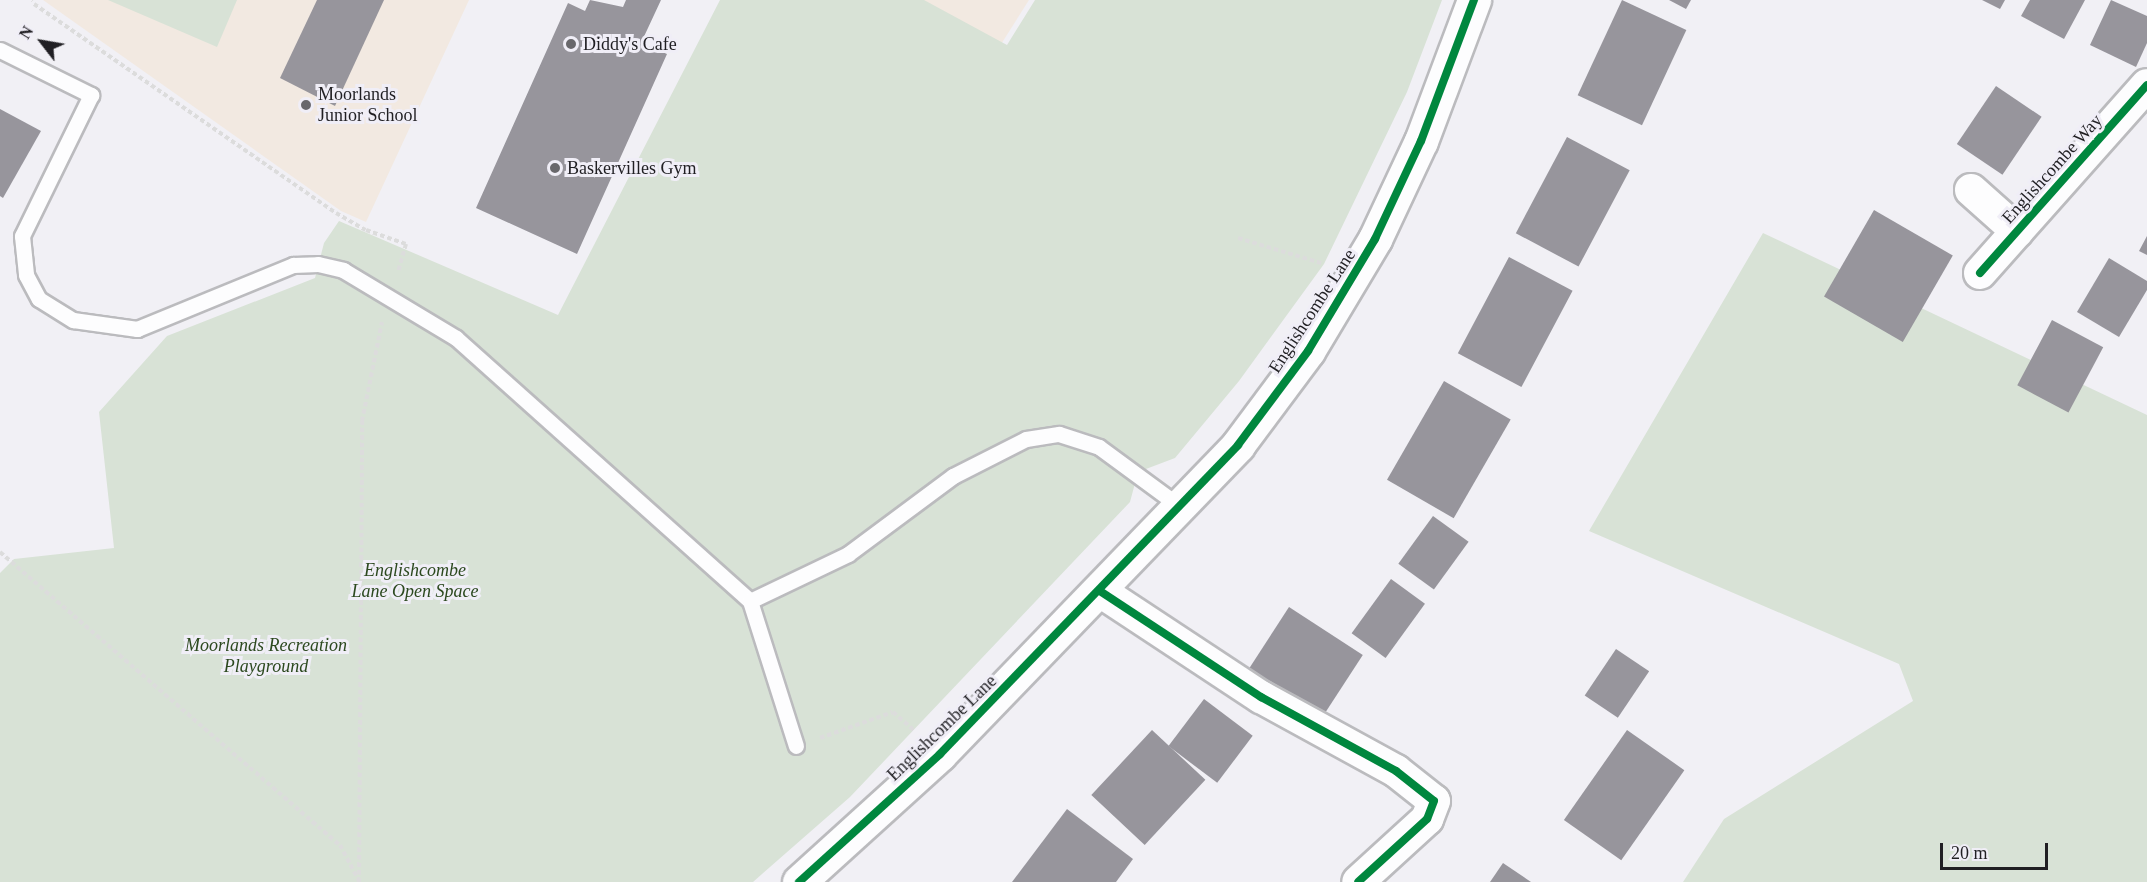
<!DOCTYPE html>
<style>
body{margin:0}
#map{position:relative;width:2147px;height:882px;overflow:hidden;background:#f1f0f5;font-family:Georgia,serif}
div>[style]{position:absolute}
.education>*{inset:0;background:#f2e9e1}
.green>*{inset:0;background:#d8e2d6}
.building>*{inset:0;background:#97959c;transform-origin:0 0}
.path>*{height:4px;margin-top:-2px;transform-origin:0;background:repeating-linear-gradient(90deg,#dcdcdc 0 4.5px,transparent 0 7.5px)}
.roads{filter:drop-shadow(2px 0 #bbbbbe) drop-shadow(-2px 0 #bbbbbe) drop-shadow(0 2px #bbbbbe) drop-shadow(0 -2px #bbbbbe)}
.lane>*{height:15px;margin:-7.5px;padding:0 7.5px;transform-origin:7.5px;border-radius:7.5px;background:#fdfdfe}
.street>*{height:32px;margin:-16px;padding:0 16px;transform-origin:16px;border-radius:16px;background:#fdfdfe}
.secondary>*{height:33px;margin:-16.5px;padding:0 16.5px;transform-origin:16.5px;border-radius:16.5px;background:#fdfdfe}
.cycleway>*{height:8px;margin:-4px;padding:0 4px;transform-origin:4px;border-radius:4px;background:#00873e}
.dots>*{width:16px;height:16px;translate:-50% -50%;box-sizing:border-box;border:3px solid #f0eef7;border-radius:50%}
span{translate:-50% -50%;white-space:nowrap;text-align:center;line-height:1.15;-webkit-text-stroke:6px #f0eef7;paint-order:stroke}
.poi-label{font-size:18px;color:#201f23}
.left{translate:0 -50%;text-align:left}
.street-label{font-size:18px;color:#201f23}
.park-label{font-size:18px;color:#2c491f;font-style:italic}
.north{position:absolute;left:12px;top:12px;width:60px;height:60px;-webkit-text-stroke:4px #f0eef7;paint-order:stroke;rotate:301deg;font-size:16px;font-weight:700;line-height:24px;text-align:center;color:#201f23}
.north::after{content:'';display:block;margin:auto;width:21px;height:27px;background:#201f23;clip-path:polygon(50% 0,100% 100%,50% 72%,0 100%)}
.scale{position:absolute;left:1940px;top:843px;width:108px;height:27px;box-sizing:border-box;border:3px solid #201f23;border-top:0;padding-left:8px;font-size:18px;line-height:21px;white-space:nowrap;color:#201f23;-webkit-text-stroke:4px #f0eef7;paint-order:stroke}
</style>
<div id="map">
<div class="education">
<i style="clip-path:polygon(43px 0,469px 0,366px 222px,341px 211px)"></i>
<i style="clip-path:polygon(922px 0,1029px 0,998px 49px)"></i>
</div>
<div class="green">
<i style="clip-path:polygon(108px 0,237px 0,217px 47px)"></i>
<i style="clip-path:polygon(720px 0,924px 0,1007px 45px,1035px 0,1442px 0,1407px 92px,1324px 264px,1239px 381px,1175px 458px,1138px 472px,1130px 502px,850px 797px,753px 882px,0 882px,0 573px,14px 559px,114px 548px,99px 412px,167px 336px,315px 278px,324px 243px,339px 221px,558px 315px)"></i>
<i style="clip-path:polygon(1763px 233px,2147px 415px,2147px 882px,1683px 882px,1724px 819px,1913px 701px,1899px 664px,1589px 531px)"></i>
</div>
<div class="building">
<i style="clip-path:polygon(317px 0,384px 0,335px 106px,280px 78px)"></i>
<i style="clip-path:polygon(590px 0,623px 7px,626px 0,661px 0,641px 43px,667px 54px,577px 254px,476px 208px,568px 3px,585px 11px)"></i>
<i style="left:1622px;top:0;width:71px;height:105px;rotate:25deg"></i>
<i style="clip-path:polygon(1669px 0,1691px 0,1686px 9px)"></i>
<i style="clip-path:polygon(1982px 0,2005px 0,2000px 9px)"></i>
<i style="clip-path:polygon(2030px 0,2085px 0,2064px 39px,2021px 16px)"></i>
<i style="clip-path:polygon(2111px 0,2147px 16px,2147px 43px,2136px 67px,2090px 45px)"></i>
<i style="left:1996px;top:86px;width:55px;height:70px;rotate:34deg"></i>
<i style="clip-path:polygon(0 109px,41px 131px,3px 198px,0 196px)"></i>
<i style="left:1567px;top:137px;width:71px;height:109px;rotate:28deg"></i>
<i style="left:1874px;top:210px;width:91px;height:100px;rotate:30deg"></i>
<i style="clip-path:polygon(2147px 236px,2147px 255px,2139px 251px)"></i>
<i style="left:1509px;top:257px;width:72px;height:109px;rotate:28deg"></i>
<i style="clip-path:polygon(2109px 258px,2147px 281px,2147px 290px,2119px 337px,2077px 312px)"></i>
<i style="left:2052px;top:320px;width:58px;height:74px;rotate:28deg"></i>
<i style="left:1444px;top:381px;width:77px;height:114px;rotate:30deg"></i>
<i style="left:1433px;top:516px;width:44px;height:59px;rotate:36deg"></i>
<i style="left:1391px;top:579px;width:42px;height:67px;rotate:36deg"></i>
<i style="left:1289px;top:607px;width:88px;height:81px;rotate:33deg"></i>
<i style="left:1616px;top:649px;width:40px;height:56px;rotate:34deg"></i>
<i style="left:1204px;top:699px;width:61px;height:59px;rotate:37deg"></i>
<i style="left:1152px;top:730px;width:73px;height:89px;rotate:43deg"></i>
<i style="left:1627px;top:730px;width:70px;height:110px;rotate:35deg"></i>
<i style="clip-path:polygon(1067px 809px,1133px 859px,1116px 882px,1012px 882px)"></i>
<i style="clip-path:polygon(1503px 863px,1531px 882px,1490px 882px)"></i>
</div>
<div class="path">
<i style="left:32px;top:0;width:1px;rotate:45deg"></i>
<i style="left:34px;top:4px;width:367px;rotate:34.7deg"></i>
<i style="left:336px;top:213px;width:34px;rotate:30deg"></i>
<i style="left:366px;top:230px;width:42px;rotate:19.3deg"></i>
<i style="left:406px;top:244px;width:29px;rotate:106deg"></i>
<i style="left:1238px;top:238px;width:87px;rotate:16.8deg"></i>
<i style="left:0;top:552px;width:449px;rotate:40.8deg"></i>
<i style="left:340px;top:845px;width:41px;rotate:62.2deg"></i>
<i style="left:820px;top:738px;width:77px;rotate:-19.6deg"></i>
<i style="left:893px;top:712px;width:29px;rotate:41deg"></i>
<i style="left:359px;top:882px;width:461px;rotate:-89.6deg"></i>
<i style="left:362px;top:421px;width:101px;rotate:-78.6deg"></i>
</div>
<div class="roads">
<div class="lane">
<i style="left:0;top:50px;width:102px;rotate:26.3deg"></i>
<i style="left:91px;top:95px;width:157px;rotate:116.1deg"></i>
<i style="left:22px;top:236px;width:39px;rotate:84deg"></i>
<i style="left:26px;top:275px;width:27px;rotate:62deg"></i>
<i style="left:39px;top:299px;width:40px;rotate:32deg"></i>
<i style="left:73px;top:320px;width:65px;rotate:8deg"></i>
<i style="left:137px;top:329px;width:169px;rotate:-22.3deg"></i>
<i style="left:293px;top:265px;width:25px;rotate:-2deg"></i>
<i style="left:318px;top:264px;width:26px;rotate:13deg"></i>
<i style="left:343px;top:270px;width:132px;rotate:31deg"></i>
<i style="left:456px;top:338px;width:394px;rotate:41.8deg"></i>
<i style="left:750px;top:601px;width:109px;rotate:-25.6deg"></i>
<i style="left:848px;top:554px;width:131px;rotate:-36.6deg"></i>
<i style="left:953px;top:476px;width:82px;rotate:-26.9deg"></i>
<i style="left:1026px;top:439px;width:33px;rotate:-9deg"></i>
<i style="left:1059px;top:434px;width:42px;rotate:18deg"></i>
<i style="left:1099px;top:447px;width:103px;rotate:36.3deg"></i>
<i style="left:750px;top:601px;width:152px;rotate:72.4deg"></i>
</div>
<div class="street">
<i style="left:1971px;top:190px;width:62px;rotate:41.7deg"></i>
<i style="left:1980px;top:273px;width:251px;rotate:-48.4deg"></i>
<i style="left:1100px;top:591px;width:193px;rotate:33.4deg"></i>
<i style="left:1261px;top:697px;width:154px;rotate:28.7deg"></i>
<i style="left:1396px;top:771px;width:48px;rotate:38.3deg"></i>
<i style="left:1434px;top:801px;width:19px;rotate:111deg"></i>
<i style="left:1427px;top:819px;width:93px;rotate:137.6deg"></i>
</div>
<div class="secondary">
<i style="left:799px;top:882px;width:190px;rotate:-42.2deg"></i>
<i style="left:940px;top:754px;width:429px;rotate:-46deg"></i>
<i style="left:1238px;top:445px;width:117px;rotate:-53.3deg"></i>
<i style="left:1308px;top:351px;width:131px;rotate:-59.1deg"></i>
<i style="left:1375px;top:239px;width:108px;rotate:-64.9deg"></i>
<i style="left:1421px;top:141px;width:151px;rotate:-69.4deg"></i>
</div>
</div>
<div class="cycleway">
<i style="left:1980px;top:273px;width:251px;rotate:-48.4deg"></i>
<i style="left:1100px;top:591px;width:193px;rotate:33.4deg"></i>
<i style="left:1261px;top:697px;width:154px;rotate:28.7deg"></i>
<i style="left:1396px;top:771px;width:48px;rotate:38.3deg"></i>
<i style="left:1434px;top:801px;width:19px;rotate:111deg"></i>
<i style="left:1427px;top:819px;width:93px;rotate:137.6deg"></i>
<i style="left:799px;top:882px;width:190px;rotate:-42.2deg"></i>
<i style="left:940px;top:754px;width:429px;rotate:-46deg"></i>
<i style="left:1238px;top:445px;width:117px;rotate:-53.3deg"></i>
<i style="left:1308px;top:351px;width:131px;rotate:-59.1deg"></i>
<i style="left:1375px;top:239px;width:108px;rotate:-64.9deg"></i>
<i style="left:1421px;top:141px;width:151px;rotate:-69.4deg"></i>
</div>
<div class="dots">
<i style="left:571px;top:44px;background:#69686c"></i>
<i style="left:306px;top:105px;background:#69686c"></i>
<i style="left:555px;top:168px;background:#69686c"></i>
</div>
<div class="poi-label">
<span class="left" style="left:583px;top:44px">Diddy's Cafe</span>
<span class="left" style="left:318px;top:105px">Moorlands<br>Junior School</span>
<span class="left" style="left:567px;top:168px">Baskervilles Gym</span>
</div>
<div class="street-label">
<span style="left:2052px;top:169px;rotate:-48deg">Englishcombe Way</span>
<span style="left:1312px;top:311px;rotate:-57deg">Englishcombe Lane</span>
<span style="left:942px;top:728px;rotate:-44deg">Englishcombe Lane</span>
</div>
<div class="park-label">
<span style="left:415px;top:581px">Englishcombe<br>Lane Open Space</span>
<span style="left:266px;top:656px">Moorlands Recreation<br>Playground</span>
</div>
<div class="north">N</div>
<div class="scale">20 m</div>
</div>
